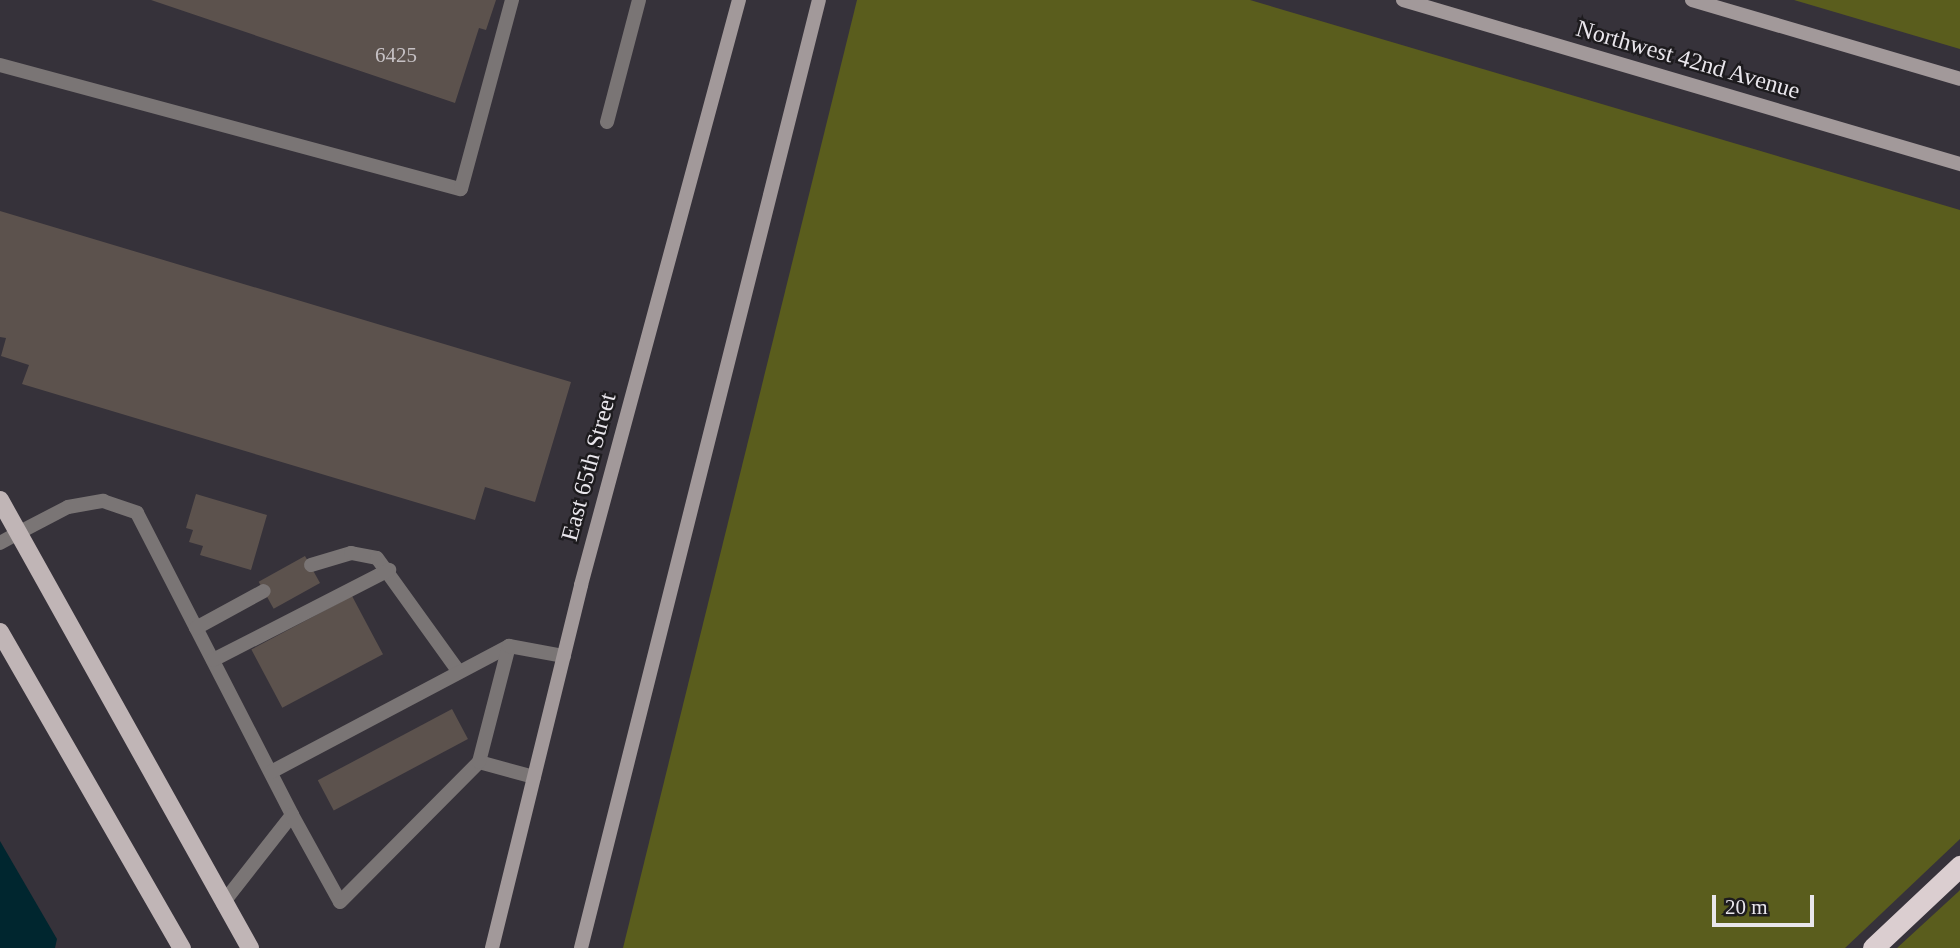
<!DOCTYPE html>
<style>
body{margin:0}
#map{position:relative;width:1960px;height:948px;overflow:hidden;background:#36323a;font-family:Georgia,serif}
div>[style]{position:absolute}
.green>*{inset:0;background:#5a5d1d}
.water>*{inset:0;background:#00262f}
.building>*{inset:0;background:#5c524d;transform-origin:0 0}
.lane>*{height:14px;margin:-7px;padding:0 7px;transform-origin:7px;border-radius:7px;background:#7a7575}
.street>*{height:14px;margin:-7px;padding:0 7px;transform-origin:7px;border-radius:7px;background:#7a7575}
.secondary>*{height:14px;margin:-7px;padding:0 7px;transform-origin:7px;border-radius:7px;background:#a2999a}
.primary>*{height:18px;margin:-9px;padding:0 9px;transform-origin:9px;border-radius:9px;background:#c0b5b6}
.highway>*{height:21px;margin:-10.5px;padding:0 10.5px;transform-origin:10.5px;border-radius:10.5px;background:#dbced0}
span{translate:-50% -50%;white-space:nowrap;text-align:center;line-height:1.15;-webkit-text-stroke:5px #1d1b1e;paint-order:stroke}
.number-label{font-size:21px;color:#c6c1c4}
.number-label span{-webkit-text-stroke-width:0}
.street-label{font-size:24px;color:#e9e6ec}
.scale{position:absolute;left:1712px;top:895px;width:102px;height:32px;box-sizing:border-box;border:4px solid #e9e6ec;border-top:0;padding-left:9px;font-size:21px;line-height:24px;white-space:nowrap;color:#e9e6ec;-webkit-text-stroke:5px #1d1b1e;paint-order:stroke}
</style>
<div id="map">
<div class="green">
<i style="clip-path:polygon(857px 0,1250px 0,1960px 210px,1960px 839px,1845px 948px,623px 948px)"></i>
<i style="clip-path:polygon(1794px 0,1960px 0,1960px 49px)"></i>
<i style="clip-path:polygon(1960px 890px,1960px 948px,1897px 948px,1958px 892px)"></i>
</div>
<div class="water">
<i style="clip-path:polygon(0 841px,57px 939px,55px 948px,0 948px)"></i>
</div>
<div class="building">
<i style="clip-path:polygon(151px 0,496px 0,486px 30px,479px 28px,455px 103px)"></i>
<i style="clip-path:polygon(0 211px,571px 382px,535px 502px,485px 487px,475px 520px,22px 384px,29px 365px,1px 356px,6px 338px,0 337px)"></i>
<i style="clip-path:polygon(196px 494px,267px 515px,251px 570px,200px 555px,203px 546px,189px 542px,193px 530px,186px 528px)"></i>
<i style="left:305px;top:556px;width:31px;height:53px;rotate:61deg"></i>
<i style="left:352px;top:596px;width:66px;height:114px;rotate:62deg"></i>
<i style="left:452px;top:709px;width:34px;height:152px;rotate:62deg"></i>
</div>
<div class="lane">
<i style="left:0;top:65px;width:477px;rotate:15.1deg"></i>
<i style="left:461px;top:189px;width:196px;rotate:-74.9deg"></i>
<i style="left:607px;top:122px;width:126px;rotate:-75.3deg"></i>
<i style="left:18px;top:533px;width:56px;rotate:-27.5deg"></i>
<i style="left:68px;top:507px;width:36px;rotate:-10deg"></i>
<i style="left:103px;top:501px;width:36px;rotate:19deg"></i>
<i style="left:137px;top:513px;width:339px;rotate:62.8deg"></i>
<i style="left:292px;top:815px;width:112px;rotate:128.1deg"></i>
<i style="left:311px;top:565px;width:42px;rotate:-16.7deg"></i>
<i style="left:351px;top:553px;width:26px;rotate:11deg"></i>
<i style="left:377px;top:558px;width:140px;rotate:54.3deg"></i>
<i style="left:196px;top:628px;width:77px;rotate:-28.6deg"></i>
<i style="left:213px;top:660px;width:198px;rotate:-27.1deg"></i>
<i style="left:479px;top:762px;width:57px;rotate:15.3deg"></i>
<i style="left:271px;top:772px;width:269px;rotate:-27.9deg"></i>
<i style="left:292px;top:815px;width:99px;rotate:61.1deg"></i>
<i style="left:340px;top:902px;width:197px;rotate:-45.2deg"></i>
<i style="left:479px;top:762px;width:120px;rotate:-75.5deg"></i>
<i style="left:509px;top:646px;width:56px;rotate:10.3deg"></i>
</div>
<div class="street">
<i style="left:0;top:543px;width:21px;rotate:-29deg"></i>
</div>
<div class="secondary">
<i style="left:1403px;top:0;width:581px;rotate:16.41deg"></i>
<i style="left:1692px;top:0;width:279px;rotate:16.4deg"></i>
<i style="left:492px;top:948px;width:374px;rotate:-76.2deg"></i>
<i style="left:581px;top:585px;width:606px;rotate:-74.89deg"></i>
<i style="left:581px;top:948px;width:977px;rotate:-75.91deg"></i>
</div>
<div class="primary">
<i style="left:0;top:500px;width:513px;rotate:60.84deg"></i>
<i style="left:0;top:632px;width:365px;rotate:60.1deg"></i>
</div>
<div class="highway">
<i style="left:1873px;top:948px;width:120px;rotate:-43.3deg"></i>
</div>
<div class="number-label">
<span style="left:396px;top:55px">6425</span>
</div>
<div class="street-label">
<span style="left:1688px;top:60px;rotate:16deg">Northwest 42nd Avenue</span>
<span style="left:589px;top:467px;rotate:-75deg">East 65th Street</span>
</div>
<div class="scale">20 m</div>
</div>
